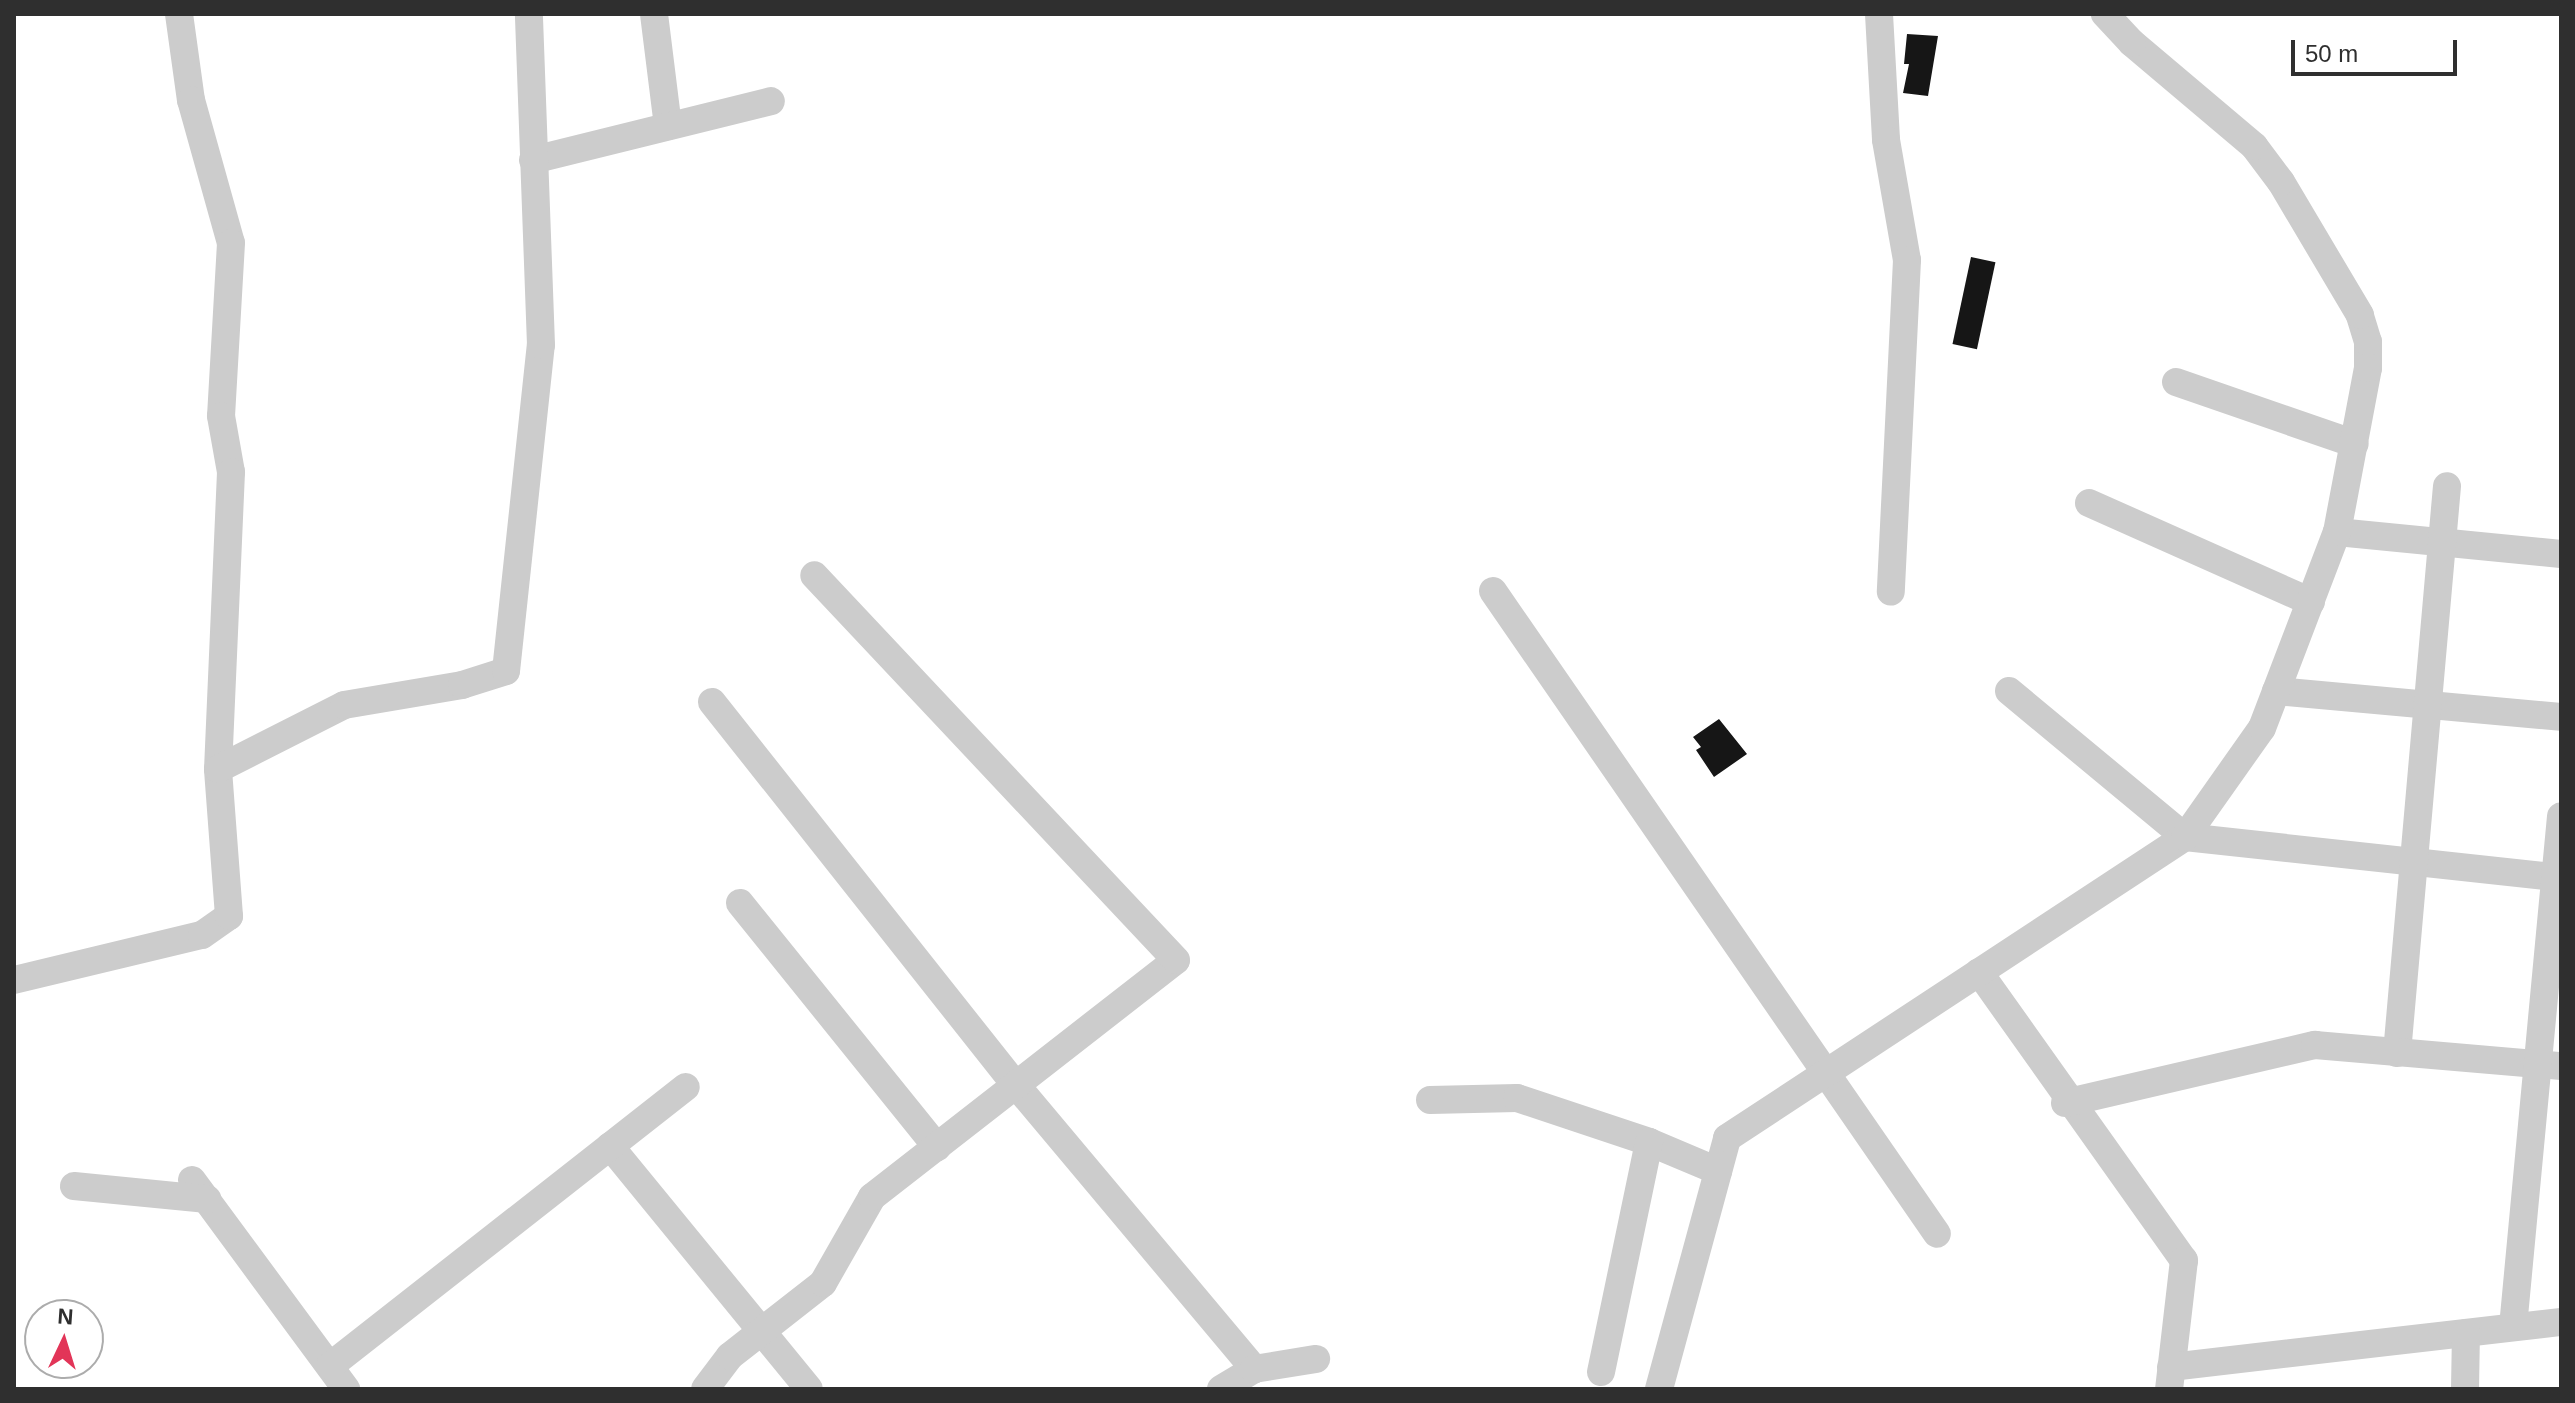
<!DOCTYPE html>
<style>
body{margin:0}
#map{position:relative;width:2575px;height:1403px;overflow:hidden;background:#fff;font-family:Helvetica,sans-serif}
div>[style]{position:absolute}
.building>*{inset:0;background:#161616;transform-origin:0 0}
.minor>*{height:28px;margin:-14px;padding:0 14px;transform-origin:14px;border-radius:14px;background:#ccc}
span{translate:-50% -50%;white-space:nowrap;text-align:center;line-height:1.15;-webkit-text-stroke:8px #fff;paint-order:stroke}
.frame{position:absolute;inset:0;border:16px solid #2f2f2f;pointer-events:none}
.north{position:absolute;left:24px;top:1299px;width:80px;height:80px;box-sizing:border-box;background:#fff;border:2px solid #acacac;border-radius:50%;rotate:4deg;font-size:22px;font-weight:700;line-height:32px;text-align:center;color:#2f2f2f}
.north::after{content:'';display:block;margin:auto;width:28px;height:36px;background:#e23558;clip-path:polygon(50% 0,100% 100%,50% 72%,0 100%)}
.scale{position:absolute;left:2291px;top:40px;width:166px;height:36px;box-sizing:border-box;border:4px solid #2f2f2f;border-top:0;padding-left:10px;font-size:24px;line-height:28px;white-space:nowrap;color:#2f2f2f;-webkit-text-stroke:6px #fff;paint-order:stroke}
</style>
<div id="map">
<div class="building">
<i style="clip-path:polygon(1907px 34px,1938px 36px,1928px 96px,1903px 93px,1909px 64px,1904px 64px)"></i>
<i style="left:1971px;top:257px;width:25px;height:89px;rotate:12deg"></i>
<i style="clip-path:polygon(1719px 719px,1747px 754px,1714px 777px,1696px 750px,1701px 747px,1693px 737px)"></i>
</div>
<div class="minor">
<i style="left:179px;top:14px;width:87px;rotate:82.1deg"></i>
<i style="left:191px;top:100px;width:148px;rotate:74.4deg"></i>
<i style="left:231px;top:243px;width:173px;rotate:93.3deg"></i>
<i style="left:221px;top:416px;width:57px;rotate:79.9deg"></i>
<i style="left:231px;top:472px;width:297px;rotate:92.5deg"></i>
<i style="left:654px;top:14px;width:113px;rotate:82.9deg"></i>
<i style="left:1879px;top:14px;width:126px;rotate:86.8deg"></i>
<i style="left:1886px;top:140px;width:122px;rotate:80.1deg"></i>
<i style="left:1907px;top:260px;width:332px;rotate:92.8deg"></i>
<i style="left:533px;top:160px;width:245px;rotate:-13.9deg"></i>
<i style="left:2176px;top:382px;width:189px;rotate:19.1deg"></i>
<i style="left:2089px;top:503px;width:243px;rotate:24deg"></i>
<i style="left:2337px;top:532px;width:225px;rotate:5.6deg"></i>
<i style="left:1493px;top:591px;width:781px;rotate:55.37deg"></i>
<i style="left:2009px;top:691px;width:229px;rotate:39.7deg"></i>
<i style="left:2185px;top:837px;width:372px;rotate:6.2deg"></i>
<i style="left:2276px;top:691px;width:286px;rotate:5.2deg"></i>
<i style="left:712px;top:702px;width:489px;rotate:51.6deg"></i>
<i style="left:1016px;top:1085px;width:371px;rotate:50deg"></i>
<i style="left:740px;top:903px;width:314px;rotate:51.1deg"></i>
<i style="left:1979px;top:972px;width:354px;rotate:54.6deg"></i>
<i style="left:2184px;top:1260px;width:130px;rotate:96.6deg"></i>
<i style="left:14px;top:980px;width:193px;rotate:-13.5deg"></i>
<i style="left:202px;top:935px;width:33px;rotate:-35deg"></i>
<i style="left:229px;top:916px;width:147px;rotate:-94.3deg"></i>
<i style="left:218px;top:769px;width:141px;rotate:-26.9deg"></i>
<i style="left:344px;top:705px;width:120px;rotate:-9.6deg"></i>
<i style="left:462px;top:685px;width:46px;rotate:-17.7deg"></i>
<i style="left:506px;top:671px;width:328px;rotate:-83.9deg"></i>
<i style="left:541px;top:345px;width:331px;rotate:-92.1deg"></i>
<i style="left:2397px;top:1053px;width:569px;rotate:-84.96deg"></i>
<i style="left:1430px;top:1100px;width:87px;rotate:-1.3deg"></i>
<i style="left:1517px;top:1098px;width:139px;rotate:18.4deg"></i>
<i style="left:1649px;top:1142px;width:75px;rotate:22.8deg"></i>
<i style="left:2065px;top:1103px;width:257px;rotate:-13.1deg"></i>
<i style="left:2315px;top:1045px;width:247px;rotate:4.9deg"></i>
<i style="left:610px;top:1146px;width:314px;rotate:50.7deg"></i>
<i style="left:192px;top:1180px;width:260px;rotate:53.6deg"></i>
<i style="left:74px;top:1186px;width:134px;rotate:5.6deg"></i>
<i style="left:2513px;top:1327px;width:513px;rotate:-84.63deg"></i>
<i style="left:330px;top:1366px;width:452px;rotate:-38.1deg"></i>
<i style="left:2171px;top:1367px;width:393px;rotate:-6.6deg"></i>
<i style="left:1601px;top:1372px;width:235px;rotate:-78.2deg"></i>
<i style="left:705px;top:1389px;width:41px;rotate:-52.9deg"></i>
<i style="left:730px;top:1356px;width:118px;rotate:-38.1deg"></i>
<i style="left:823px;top:1283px;width:99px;rotate:-60.3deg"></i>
<i style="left:872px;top:1197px;width:385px;rotate:-37.9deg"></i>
<i style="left:1176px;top:960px;width:528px;rotate:-133.24deg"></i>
<i style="left:1221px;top:1389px;width:39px;rotate:-31deg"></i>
<i style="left:1254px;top:1369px;width:63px;rotate:-9.2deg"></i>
<i style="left:1659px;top:1389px;width:260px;rotate:-74.8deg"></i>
<i style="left:1727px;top:1138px;width:548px;rotate:-33.31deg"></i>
<i style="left:2185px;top:837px;width:133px;rotate:-54.8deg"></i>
<i style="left:2262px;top:728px;width:210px;rotate:-69.1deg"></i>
<i style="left:2337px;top:532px;width:167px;rotate:-79.3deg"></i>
<i style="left:2368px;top:368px;width:26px;rotate:-90deg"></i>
<i style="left:2368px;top:342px;width:28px;rotate:-107deg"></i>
<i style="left:2360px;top:315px;width:155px;rotate:-120.7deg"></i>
<i style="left:2281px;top:182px;width:45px;rotate:-126.9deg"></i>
<i style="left:2254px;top:146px;width:160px;rotate:-139.8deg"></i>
<i style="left:2132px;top:43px;width:40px;rotate:-133deg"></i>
<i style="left:2465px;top:1389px;width:56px;rotate:-89deg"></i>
</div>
<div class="frame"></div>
<div class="north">N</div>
<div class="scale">50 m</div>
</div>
